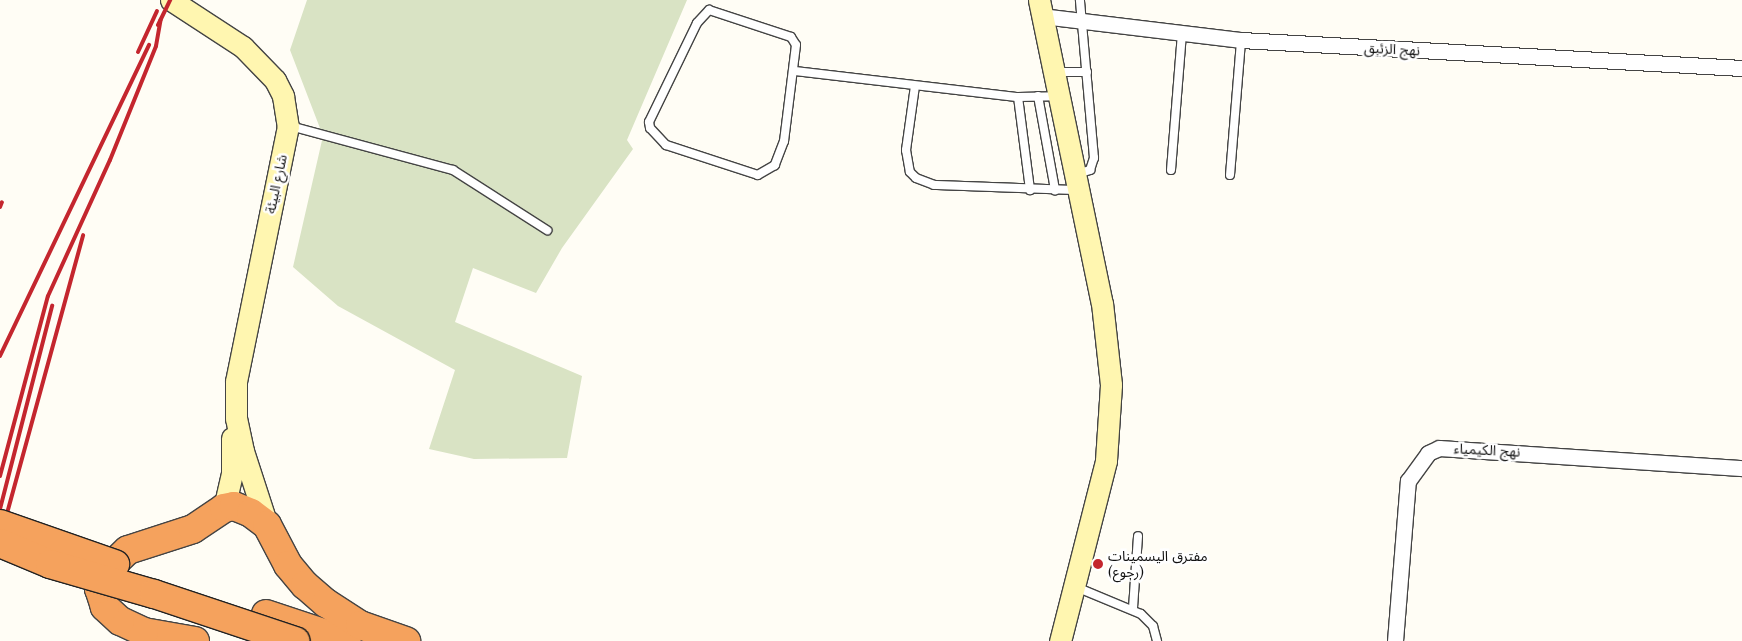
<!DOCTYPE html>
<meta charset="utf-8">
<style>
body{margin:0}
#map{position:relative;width:1742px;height:641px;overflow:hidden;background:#fffdf5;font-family:"Libre Baskerville","Noto Sans Arabic",serif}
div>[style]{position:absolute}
.cemetery>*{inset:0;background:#d9e3c4}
.roads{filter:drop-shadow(1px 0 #444) drop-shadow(-1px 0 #444) drop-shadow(0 1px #444) drop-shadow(0 -1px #444)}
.lane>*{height:8px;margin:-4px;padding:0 4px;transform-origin:4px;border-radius:4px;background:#fff}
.street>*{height:15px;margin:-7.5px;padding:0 7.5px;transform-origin:7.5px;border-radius:7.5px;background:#fff}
.secondary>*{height:21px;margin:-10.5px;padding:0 10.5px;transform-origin:10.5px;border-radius:10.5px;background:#fff6b0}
.highway>*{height:28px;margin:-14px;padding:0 14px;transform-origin:14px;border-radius:14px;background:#f5a25d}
.rail>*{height:4px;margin:-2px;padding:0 2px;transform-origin:2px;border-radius:2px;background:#c4262e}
.bridges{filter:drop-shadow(1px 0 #222) drop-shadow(-1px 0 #222) drop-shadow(0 1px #222) drop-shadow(0 -1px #222)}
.highway-bridge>*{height:28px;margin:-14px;padding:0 14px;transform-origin:14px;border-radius:14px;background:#f5a25d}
.dots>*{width:14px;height:14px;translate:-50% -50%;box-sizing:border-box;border:2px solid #fff;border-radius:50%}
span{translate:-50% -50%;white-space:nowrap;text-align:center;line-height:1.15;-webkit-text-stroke:5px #fff;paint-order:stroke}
.street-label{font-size:14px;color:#111}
.poi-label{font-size:14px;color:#111}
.left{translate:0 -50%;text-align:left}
</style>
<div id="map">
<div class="cemetery">
<i style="clip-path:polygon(307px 0,687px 0,627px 140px,633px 149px,562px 248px,536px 293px,473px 268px,455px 322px,582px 376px,567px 458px,474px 459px,429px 449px,455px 370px,338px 306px,293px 267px,323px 136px,290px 50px)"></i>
</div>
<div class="roads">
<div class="lane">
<i style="left:709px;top:10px;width:86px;rotate:18.2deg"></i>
<i style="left:791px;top:37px;width:9px;rotate:58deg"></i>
<i style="left:796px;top:45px;width:97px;rotate:97.1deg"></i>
<i style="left:784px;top:141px;width:26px;rotate:111deg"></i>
<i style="left:775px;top:165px;width:20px;rotate:150deg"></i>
<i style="left:758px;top:175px;width:97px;rotate:-161.9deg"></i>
<i style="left:666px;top:145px;width:23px;rotate:-133deg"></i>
<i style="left:650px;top:128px;width:6px;rotate:-99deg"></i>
<i style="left:649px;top:122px;width:110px;rotate:-64.1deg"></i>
<i style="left:697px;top:23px;width:18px;rotate:-47deg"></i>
<i style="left:795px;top:71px;width:225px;rotate:6.7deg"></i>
<i style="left:1018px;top:97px;width:39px;rotate:-1deg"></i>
<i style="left:1054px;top:72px;width:33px"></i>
<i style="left:915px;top:86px;width:65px;rotate:98deg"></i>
<i style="left:906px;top:150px;width:22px;rotate:80deg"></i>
<i style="left:910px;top:172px;width:8px;rotate:45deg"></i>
<i style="left:916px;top:178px;width:19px;rotate:21deg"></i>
<i style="left:934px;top:185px;width:143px;rotate:2deg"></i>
<i style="left:1038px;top:96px;width:96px;rotate:79.7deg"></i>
<i style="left:1018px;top:97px;width:94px;rotate:82.6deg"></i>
<i style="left:290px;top:126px;width:169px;rotate:15.1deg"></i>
<i style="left:453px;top:170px;width:112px;rotate:32.6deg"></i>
<i style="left:1171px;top:170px;width:138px;rotate:-85.4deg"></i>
<i style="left:1077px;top:174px;width:14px;rotate:-17deg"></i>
<i style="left:1090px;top:170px;width:13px;rotate:-72deg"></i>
<i style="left:1094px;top:158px;width:159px;rotate:-95.1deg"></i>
<i style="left:1230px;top:175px;width:135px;rotate:-85.3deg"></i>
<i style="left:1076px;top:587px;width:70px;rotate:22.6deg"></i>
<i style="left:1141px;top:614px;width:17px;rotate:45deg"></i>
<i style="left:1153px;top:626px;width:16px;rotate:75deg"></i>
<i style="left:1133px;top:608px;width:72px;rotate:-86deg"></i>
</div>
<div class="street">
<i style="left:1042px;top:16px;width:200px;rotate:6.9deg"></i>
<i style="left:1241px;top:40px;width:502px;rotate:3.2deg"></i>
<i style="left:1395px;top:641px;width:161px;rotate:-85.4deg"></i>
<i style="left:1408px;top:481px;width:34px;rotate:-54deg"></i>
<i style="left:1428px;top:453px;width:12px;rotate:-24deg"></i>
<i style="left:1439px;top:448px;width:304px;rotate:3.8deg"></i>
</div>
<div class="secondary">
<i style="left:171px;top:0;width:86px;rotate:33.1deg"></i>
<i style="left:243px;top:47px;width:46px;rotate:45.9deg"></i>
<i style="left:275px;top:80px;width:18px;rotate:63deg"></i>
<i style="left:283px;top:96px;width:30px;rotate:81deg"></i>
<i style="left:288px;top:126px;width:260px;rotate:101.5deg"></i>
<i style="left:236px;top:381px;width:37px;rotate:90deg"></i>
<i style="left:236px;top:418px;width:34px;rotate:78deg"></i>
<i style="left:243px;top:451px;width:78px;rotate:72deg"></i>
<i style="left:1039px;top:0;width:309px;rotate:78.3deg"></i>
<i style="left:1102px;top:303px;width:82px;rotate:83.7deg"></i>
<i style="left:1111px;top:385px;width:76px;rotate:93.8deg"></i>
<i style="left:1106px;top:461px;width:186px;rotate:104.3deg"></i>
<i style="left:224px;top:508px;width:35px;rotate:-77deg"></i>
<i style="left:232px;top:474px;width:36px;rotate:-90deg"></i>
</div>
<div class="highway">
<i style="left:266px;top:614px;width:85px;rotate:18.4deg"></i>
<i style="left:195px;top:641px;width:52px;rotate:-170deg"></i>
<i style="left:144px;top:632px;width:26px;rotate:-155deg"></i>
<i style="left:120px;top:621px;width:21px;rotate:-137deg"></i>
<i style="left:105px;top:607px;width:19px;rotate:-108deg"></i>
<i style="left:99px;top:589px;width:19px;rotate:-69deg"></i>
<i style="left:106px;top:571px;width:30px;rotate:-44deg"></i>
<i style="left:128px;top:550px;width:68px;rotate:-17.9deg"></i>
<i style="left:193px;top:529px;width:37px;rotate:-34deg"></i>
<i style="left:224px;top:508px;width:10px;rotate:-11deg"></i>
<i style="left:234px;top:506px;width:18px;rotate:22deg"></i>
<i style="left:251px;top:513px;width:20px;rotate:37deg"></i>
<i style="left:267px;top:525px;width:45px;rotate:62.3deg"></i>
<i style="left:288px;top:565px;width:26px;rotate:50deg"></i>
<i style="left:305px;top:585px;width:28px;rotate:41deg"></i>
<i style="left:326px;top:603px;width:40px;rotate:32.9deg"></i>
<i style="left:360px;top:625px;width:49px;rotate:19.2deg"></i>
</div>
</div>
<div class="rail">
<i style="left:158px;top:25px;width:28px;rotate:-64deg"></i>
<i style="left:138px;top:52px;width:45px;rotate:-65.1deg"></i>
<i style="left:0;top:207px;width:5px;rotate:-68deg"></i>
<i style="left:0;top:356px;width:345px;rotate:-64.4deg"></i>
<i style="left:0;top:476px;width:186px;rotate:-75.1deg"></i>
<i style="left:48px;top:296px;width:149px;rotate:-65.5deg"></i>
<i style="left:110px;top:160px;width:123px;rotate:-68deg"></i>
<i style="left:156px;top:46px;width:27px;rotate:-80deg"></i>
<i style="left:0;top:509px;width:210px;rotate:-75.6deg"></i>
<i style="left:0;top:539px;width:315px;rotate:-74.7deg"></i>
</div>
<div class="bridges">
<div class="highway-bridge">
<i style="left:0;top:524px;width:122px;rotate:19.2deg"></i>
<i style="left:0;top:543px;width:54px;rotate:22.8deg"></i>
<i style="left:50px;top:564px;width:108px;rotate:16.1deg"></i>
<i style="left:154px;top:594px;width:149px;rotate:18.4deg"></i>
</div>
</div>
<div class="dots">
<i style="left:1098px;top:564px;background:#c4262e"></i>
</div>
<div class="street-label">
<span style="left:1392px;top:49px;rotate:3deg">نهج الزئبق</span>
<span style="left:276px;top:184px;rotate:-78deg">شارع البيئة</span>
<span style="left:1487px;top:450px;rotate:3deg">نهج الكيمياء</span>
</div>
<div class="poi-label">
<span class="left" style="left:1108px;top:564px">مفترق اليسمينات<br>(رجوع)</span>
</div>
</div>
